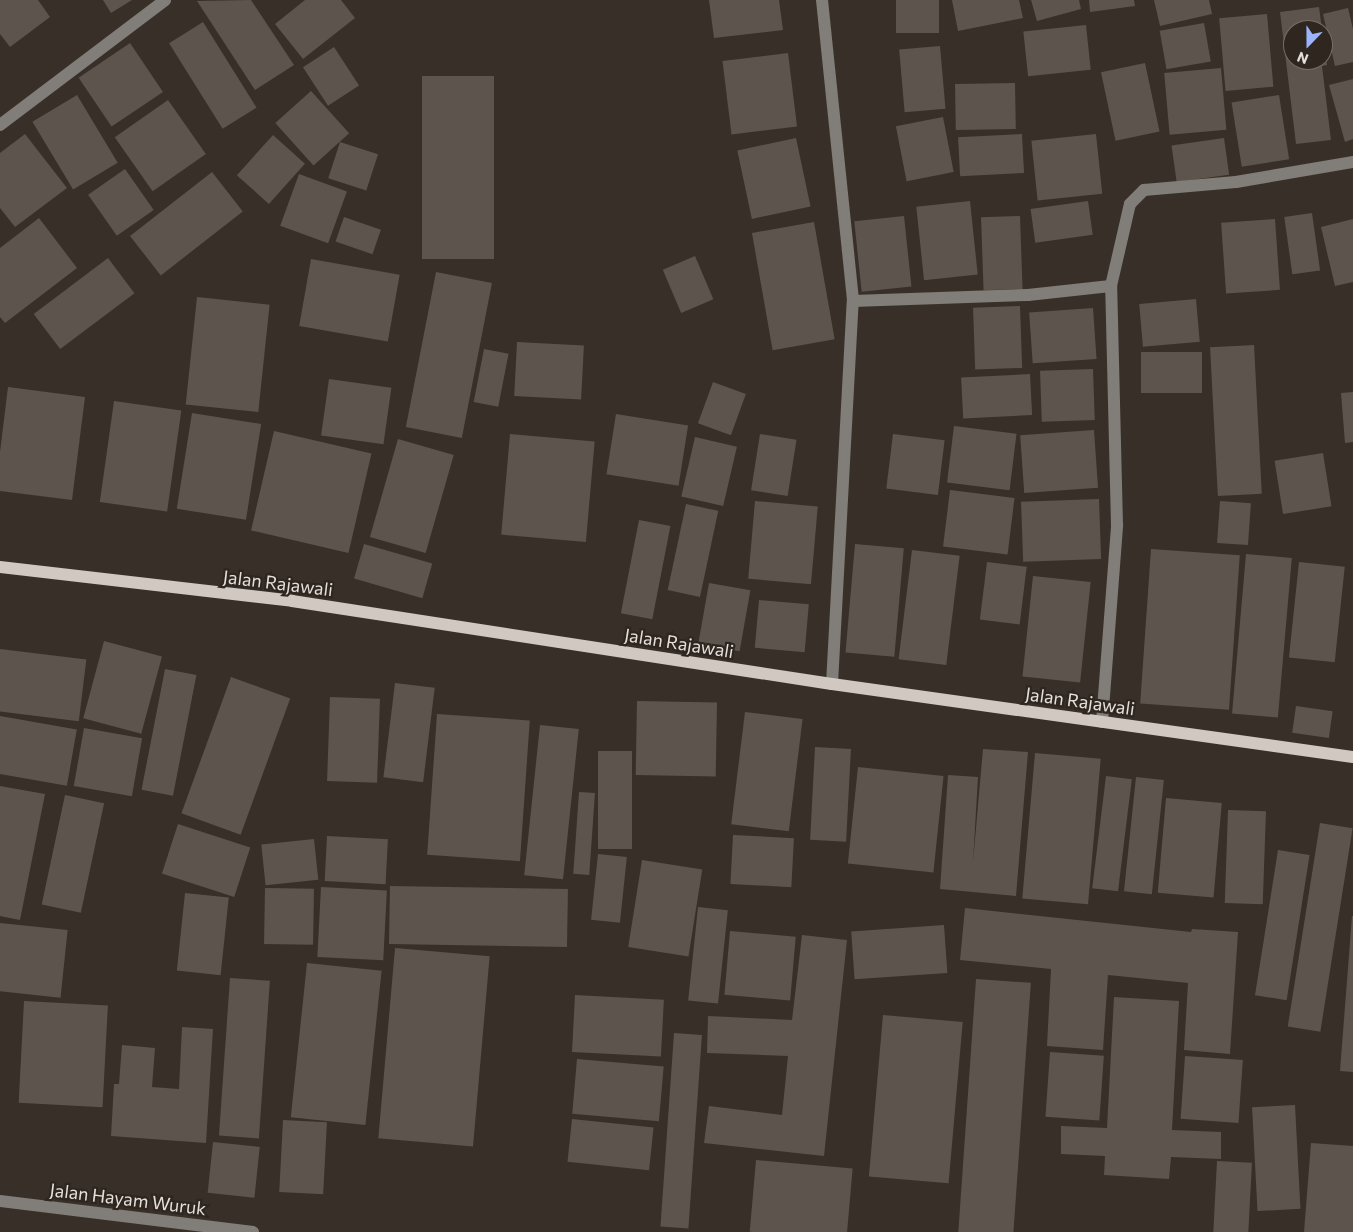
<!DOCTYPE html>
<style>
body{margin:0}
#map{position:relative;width:1353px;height:1232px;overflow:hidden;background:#382f29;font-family:Commissioner,sans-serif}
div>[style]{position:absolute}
.building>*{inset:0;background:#5d544d;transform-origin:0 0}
.minor>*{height:12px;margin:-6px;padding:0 6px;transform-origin:6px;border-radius:6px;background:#817d79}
.major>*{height:12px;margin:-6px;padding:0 6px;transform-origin:6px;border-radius:6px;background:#d1c8c1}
span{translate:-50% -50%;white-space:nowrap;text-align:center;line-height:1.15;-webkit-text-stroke:4.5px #2e261f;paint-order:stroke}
.street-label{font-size:18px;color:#e5dfdb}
.north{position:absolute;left:1283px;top:20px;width:50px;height:50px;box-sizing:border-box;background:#2e261f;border:1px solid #77706a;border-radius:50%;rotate:202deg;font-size:14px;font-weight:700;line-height:20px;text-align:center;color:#e5dfdb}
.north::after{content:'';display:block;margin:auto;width:18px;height:22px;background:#9ab5fd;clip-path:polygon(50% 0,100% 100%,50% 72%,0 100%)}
</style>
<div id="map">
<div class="building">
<i style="clip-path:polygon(0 0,38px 0,50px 17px,10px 47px,0 34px)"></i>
<i style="clip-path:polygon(103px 0,132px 0,111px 13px)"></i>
<i style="clip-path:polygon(251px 0,294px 65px,255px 90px,197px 1px)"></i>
<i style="clip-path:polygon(305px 0,341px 0,355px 18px,303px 59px,275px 24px)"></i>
<i style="clip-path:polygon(709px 0,779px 0,783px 30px,714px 38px)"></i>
<i style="left:896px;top:0;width:43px;height:33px"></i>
<i style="clip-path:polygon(952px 0,1019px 0,1023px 18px,958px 31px)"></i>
<i style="clip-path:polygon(1031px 0,1079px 0,1081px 9px,1037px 21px)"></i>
<i style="clip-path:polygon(1089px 0,1134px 0,1135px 6px,1090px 12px)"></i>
<i style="clip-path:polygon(1154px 0,1209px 0,1212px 14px,1160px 26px)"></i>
<i style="clip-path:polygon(1319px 7px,1322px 30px,1293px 30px,1293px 60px,1323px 60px,1324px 44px,1327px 65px,1322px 66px,1331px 140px,1296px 144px,1280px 12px)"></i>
<i style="clip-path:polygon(1348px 8px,1353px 29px,1353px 62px,1335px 66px,1323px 14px)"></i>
<i style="left:1267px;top:14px;width:73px;height:48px;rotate:85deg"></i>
<i style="left:203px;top:22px;width:101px;height:40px;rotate:58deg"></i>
<i style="left:1204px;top:23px;width:39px;height:45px;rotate:80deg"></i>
<i style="left:1086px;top:25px;width:45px;height:63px;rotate:84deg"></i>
<i style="left:130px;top:43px;width:59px;height:62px;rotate:56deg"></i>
<i style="left:940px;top:46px;width:63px;height:41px;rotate:85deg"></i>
<i style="left:334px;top:47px;width:46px;height:37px;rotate:57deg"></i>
<i style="left:788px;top:53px;width:74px;height:66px;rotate:83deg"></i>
<i style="left:1145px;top:63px;width:70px;height:45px;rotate:78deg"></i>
<i style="left:1221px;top:68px;width:62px;height:57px;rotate:85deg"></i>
<i style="left:422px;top:76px;width:72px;height:183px"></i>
<i style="clip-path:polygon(1353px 79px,1353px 139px,1345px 142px,1329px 85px)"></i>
<i style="left:1015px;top:83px;width:46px;height:60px;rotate:89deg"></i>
<i style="left:311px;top:91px;width:57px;height:48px;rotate:48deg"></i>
<i style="left:77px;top:95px;width:79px;height:52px;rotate:59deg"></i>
<i style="left:1279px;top:95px;width:65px;height:48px;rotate:81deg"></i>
<i style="left:168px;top:100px;width:66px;height:65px;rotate:55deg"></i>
<i style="left:943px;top:117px;width:56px;height:48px;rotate:79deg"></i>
<i style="clip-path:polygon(25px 134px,67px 188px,15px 227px,0 208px,0 153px)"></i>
<i style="left:1022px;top:134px;width:39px;height:64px;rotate:87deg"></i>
<i style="left:1096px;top:134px;width:60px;height:65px;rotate:84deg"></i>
<i style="left:273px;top:135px;width:43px;height:54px;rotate:42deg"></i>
<i style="left:796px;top:138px;width:70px;height:60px;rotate:78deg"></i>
<i style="left:1224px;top:138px;width:37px;height:53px;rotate:82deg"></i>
<i style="left:340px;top:142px;width:40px;height:38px;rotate:18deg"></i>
<i style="left:125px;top:169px;width:50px;height:45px;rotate:55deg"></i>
<i style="left:212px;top:172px;width:50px;height:104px;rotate:52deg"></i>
<i style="left:299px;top:174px;width:51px;height:55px;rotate:20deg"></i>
<i style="left:970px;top:201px;width:74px;height:54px;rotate:84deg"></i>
<i style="left:1088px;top:201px;width:34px;height:58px;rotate:82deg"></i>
<i style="left:1312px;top:213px;width:58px;height:28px;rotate:82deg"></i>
<i style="left:904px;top:216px;width:71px;height:50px;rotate:84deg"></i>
<i style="left:1020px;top:216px;width:73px;height:39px;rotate:88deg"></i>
<i style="left:344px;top:217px;width:39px;height:26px;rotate:19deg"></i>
<i style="clip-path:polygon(39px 218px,77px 268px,5px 323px,0 317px,0 248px)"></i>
<i style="left:1275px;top:219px;width:71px;height:54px;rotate:86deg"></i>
<i style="clip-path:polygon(1353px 219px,1353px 282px,1335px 286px,1321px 227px)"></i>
<i style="left:814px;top:222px;width:119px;height:63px;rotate:80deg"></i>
<i style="left:695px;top:256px;width:47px;height:35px;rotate:67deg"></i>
<i style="left:108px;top:258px;width:44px;height:93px;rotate:53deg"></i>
<i style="left:311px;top:259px;width:90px;height:68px;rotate:10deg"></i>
<i style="left:436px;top:272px;width:57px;height:158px;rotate:11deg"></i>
<i style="left:197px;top:297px;width:73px;height:108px;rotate:6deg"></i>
<i style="left:1196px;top:299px;width:43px;height:57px;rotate:85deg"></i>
<i style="left:1020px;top:306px;width:62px;height:47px;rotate:88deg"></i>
<i style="left:1093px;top:308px;width:51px;height:64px;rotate:86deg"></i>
<i style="left:517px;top:342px;width:67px;height:54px;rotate:3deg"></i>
<i style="left:1254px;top:345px;width:149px;height:44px;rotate:87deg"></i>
<i style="left:484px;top:349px;width:25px;height:54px;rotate:11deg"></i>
<i style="left:1141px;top:352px;width:61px;height:41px"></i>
<i style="left:1093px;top:369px;width:51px;height:53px;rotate:88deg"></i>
<i style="left:1030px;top:374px;width:41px;height:69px;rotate:87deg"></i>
<i style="left:329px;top:379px;width:63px;height:57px;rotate:8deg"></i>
<i style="left:713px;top:382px;width:35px;height:44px;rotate:20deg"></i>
<i style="clip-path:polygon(8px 387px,85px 397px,72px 500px,0 491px,0 452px)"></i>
<i style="clip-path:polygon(1353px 392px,1353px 442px,1345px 443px,1341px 393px)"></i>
<i style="left:114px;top:401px;width:68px;height:102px;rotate:8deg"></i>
<i style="left:192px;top:413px;width:70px;height:97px;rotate:9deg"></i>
<i style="left:616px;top:414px;width:73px;height:61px;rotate:9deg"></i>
<i style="left:954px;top:426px;width:63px;height:57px;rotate:7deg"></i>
<i style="left:1094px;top:430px;width:58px;height:74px;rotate:86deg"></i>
<i style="left:274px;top:431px;width:100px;height:102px;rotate:13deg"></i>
<i style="left:510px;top:434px;width:85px;height:101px;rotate:5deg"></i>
<i style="left:760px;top:434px;width:37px;height:57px;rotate:9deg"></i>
<i style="left:893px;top:434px;width:52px;height:55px;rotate:7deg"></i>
<i style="left:695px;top:437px;width:43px;height:61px;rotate:13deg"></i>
<i style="left:398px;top:439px;width:58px;height:102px;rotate:16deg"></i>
<i style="left:1323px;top:453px;width:54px;height:49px;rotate:81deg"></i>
<i style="left:950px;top:490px;width:65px;height:57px;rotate:7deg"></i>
<i style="left:1099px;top:499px;width:60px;height:78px;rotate:88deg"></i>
<i style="left:755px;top:501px;width:63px;height:78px;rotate:5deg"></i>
<i style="left:1220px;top:501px;width:31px;height:42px;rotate:4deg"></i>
<i style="left:686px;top:504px;width:33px;height:88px;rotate:12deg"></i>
<i style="left:639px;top:520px;width:32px;height:95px;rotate:11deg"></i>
<i style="left:364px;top:544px;width:71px;height:36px;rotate:16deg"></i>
<i style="left:855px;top:544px;width:49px;height:109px;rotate:5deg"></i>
<i style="left:1151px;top:549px;width:89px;height:155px;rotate:4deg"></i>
<i style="left:912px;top:550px;width:48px;height:110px;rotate:7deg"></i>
<i style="left:1246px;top:554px;width:46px;height:160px;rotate:5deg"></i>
<i style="left:987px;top:562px;width:40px;height:58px;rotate:7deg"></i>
<i style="left:1299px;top:562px;width:46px;height:96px;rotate:6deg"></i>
<i style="left:1033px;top:576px;width:58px;height:101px;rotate:6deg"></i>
<i style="left:709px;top:583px;width:42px;height:62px;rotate:10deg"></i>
<i style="left:759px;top:600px;width:50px;height:48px;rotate:5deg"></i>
<i style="left:104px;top:641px;width:60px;height:80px;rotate:15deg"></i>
<i style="left:0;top:649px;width:87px;height:62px;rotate:7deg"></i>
<i style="left:165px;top:669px;width:32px;height:123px;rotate:11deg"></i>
<i style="left:231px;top:677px;width:63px;height:145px;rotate:20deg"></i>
<i style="left:395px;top:683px;width:40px;height:95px;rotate:7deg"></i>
<i style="left:330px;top:697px;width:50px;height:84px;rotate:2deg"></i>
<i style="left:637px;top:701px;width:80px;height:74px;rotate:1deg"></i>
<i style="left:1296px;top:706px;width:37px;height:27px;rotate:8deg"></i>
<i style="left:745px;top:712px;width:58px;height:113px;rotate:7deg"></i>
<i style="left:437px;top:714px;width:93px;height:141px;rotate:4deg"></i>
<i style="left:0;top:716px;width:78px;height:57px;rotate:10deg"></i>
<i style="left:540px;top:725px;width:39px;height:151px;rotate:6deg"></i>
<i style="left:84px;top:728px;width:59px;height:59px;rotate:10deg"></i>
<i style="left:815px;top:747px;width:36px;height:93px;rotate:3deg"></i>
<i style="clip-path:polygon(983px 749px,1028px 752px,1016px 896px,940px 889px,948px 775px,978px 777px,973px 862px)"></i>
<i style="left:598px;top:751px;width:34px;height:98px"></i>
<i style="left:1035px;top:753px;width:66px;height:146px;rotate:5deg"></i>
<i style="left:858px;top:767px;width:86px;height:97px;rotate:6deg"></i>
<i style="left:1106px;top:776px;width:26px;height:113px;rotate:7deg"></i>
<i style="left:1136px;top:777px;width:28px;height:115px;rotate:6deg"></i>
<i style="clip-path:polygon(0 786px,45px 794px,20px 920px,0 916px)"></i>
<i style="left:579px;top:792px;width:16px;height:82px;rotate:4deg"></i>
<i style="left:65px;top:795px;width:40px;height:112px;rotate:12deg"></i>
<i style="left:1166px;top:798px;width:56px;height:95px;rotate:5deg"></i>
<i style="left:1228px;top:810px;width:38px;height:93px;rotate:2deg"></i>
<i style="left:1320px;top:823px;width:33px;height:206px;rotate:9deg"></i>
<i style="left:178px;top:824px;width:76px;height:52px;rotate:18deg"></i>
<i style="left:733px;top:835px;width:61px;height:49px;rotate:3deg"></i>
<i style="left:327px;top:836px;width:61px;height:45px;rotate:3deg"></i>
<i style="left:314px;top:839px;width:41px;height:53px;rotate:84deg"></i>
<i style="left:1278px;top:850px;width:32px;height:147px;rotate:9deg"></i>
<i style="left:598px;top:854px;width:29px;height:66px;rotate:6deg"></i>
<i style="left:642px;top:860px;width:61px;height:88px;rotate:9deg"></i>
<i style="left:390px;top:886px;width:178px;height:58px;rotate:1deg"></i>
<i style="left:321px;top:887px;width:66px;height:70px;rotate:3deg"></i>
<i style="left:265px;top:888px;width:49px;height:56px;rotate:1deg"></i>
<i style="left:185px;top:893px;width:44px;height:78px;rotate:6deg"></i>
<i style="left:698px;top:907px;width:30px;height:94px;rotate:6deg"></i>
<i style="clip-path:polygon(965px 908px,1191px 932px,1192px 929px,1238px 932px,1230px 1054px,1184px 1050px,1188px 983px,1108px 975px,1103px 1050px,1047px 1046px,1051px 969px,960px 960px)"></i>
<i style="clip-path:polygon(1352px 916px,1353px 916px,1353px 1072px,1340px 1071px)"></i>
<i style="left:0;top:923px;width:68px;height:68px;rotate:6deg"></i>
<i style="left:944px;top:925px;width:48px;height:93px;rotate:86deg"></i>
<i style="left:730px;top:931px;width:66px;height:64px;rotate:5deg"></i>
<i style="clip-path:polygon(802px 935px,847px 940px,824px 1156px,704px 1143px,709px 1106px,782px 1115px,788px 1056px,707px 1053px,708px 1016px,792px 1020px)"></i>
<i style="left:395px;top:948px;width:95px;height:191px;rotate:5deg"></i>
<i style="left:307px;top:963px;width:75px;height:155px;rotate:6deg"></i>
<i style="left:230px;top:978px;width:40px;height:158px;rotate:4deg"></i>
<i style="left:976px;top:979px;width:55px;height:254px;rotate:4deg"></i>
<i style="left:575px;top:995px;width:89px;height:57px;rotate:3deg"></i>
<i style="clip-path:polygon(1114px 997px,1179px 1001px,1172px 1130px,1221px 1132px,1221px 1159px,1171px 1157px,1169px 1179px,1104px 1175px,1105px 1156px,1061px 1154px,1061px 1126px,1107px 1128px)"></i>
<i style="left:24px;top:1001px;width:84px;height:102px;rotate:3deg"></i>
<i style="left:883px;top:1015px;width:80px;height:162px;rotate:5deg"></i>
<i style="clip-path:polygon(182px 1027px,213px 1029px,206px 1143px,111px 1136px,114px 1084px,119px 1084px,122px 1045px,155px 1048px,152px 1087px,179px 1089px)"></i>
<i style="left:674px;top:1033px;width:28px;height:194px;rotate:4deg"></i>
<i style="left:1050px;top:1052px;width:54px;height:65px;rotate:4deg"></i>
<i style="left:1185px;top:1056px;width:58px;height:63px;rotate:4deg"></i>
<i style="left:577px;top:1059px;width:87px;height:55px;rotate:5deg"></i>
<i style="left:1295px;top:1105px;width:104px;height:43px;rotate:87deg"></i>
<i style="left:572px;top:1119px;width:82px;height:43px;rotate:6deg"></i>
<i style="left:283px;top:1120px;width:44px;height:72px;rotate:3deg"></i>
<i style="left:213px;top:1142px;width:47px;height:51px;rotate:6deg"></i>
<i style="clip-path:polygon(1311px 1143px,1353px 1146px,1353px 1232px,1304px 1232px)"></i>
<i style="left:756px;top:1160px;width:97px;height:72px;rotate:5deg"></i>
<i style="left:1217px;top:1161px;width:35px;height:71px;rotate:3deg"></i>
</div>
<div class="minor">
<i style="left:822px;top:0;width:303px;rotate:84.1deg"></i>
<i style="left:0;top:125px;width:207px;rotate:-37.1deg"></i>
<i style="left:832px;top:684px;width:384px;rotate:-86.9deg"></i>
<i style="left:853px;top:301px;width:175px;rotate:-2deg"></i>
<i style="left:1028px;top:295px;width:83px;rotate:-6.2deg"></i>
<i style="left:1111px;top:286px;width:84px;rotate:-77deg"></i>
<i style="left:1130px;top:204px;width:20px;rotate:-45deg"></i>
<i style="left:1144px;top:190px;width:92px;rotate:-5deg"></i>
<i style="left:1236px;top:182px;width:119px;rotate:-9.7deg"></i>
<i style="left:1102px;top:722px;width:198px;rotate:-85.6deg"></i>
<i style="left:1117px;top:525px;width:239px;rotate:-91.4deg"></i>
<i style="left:0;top:1201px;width:255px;rotate:7deg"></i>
</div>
<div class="major">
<i style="left:0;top:567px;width:294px;rotate:6.6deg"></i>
<i style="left:292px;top:601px;width:546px;rotate:8.74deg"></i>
<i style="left:832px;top:684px;width:526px;rotate:7.98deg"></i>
</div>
<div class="street-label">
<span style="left:278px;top:583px;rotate:7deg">Jalan Rajawali</span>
<span style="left:679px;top:643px;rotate:9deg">Jalan Rajawali</span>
<span style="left:1080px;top:701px;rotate:8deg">Jalan Rajawali</span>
<span style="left:128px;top:1199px;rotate:7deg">Jalan Hayam Wuruk</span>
</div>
<div class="north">N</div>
</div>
